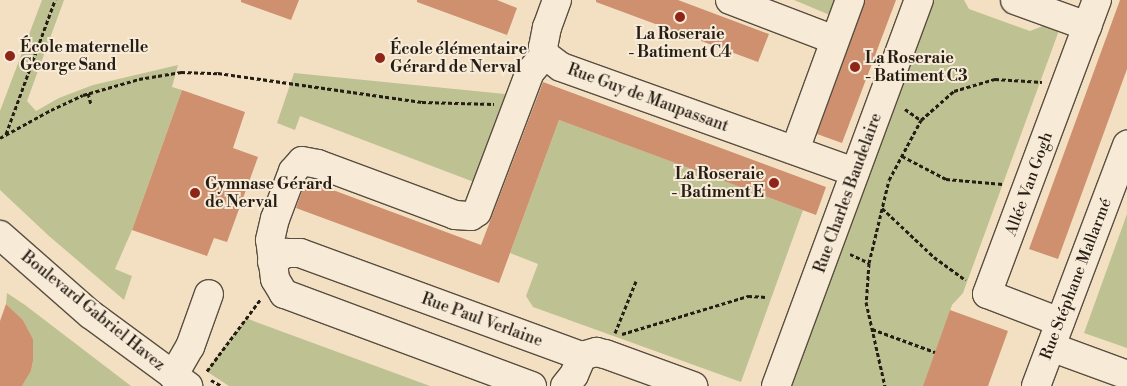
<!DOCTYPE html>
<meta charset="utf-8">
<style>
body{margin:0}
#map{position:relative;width:1127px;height:386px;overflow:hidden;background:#f3e0c3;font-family:"Libre Bodoni",serif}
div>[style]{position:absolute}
.green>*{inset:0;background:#bec191}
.building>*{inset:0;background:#ce906e}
.path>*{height:3px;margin-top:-1.5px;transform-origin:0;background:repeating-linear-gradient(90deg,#261d14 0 4px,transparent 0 6.5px)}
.roads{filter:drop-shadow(1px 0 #594e40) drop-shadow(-1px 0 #594e40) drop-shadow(0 1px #594e40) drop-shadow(0 -1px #594e40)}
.minor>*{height:28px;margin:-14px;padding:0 14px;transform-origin:14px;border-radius:14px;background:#f7ebd8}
.dots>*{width:14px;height:14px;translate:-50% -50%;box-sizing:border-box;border:2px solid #f7ebd8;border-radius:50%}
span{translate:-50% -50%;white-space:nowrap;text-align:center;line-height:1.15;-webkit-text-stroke:4px #f7ebd8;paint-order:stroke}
.poi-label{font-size:16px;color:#261d14;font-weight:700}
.left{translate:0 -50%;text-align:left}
.right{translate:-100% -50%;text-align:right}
.street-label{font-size:16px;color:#261d14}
</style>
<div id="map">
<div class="green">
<i style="clip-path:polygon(42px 0,64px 0,27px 101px,36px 111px,59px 98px,93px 85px,178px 65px,172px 87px,182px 90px,132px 230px,115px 269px,132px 276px,124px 300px,49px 236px,0 190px,0 111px)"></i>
<i style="clip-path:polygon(794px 0,844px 0,837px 18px)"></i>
<i style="clip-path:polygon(934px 0,964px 0,969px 9px,1030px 31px,1053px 22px,1061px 25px,963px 293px,952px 305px,924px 384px,929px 386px,790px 386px)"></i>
<i style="clip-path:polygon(294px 73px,505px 94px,504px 104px,474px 182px,300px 116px,295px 130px,277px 123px)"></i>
<i style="clip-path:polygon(559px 120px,803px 210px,741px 382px,533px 307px,526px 296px,538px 264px,510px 253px)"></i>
<i style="clip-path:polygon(1127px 214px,1127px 348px,1084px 333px)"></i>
<i style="clip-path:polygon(7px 293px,25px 305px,131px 386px,22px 386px,31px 371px,33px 361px,33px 339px,23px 320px,6px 304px)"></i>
<i style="clip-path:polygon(246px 318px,256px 322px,430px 386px,229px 386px,206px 371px)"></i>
</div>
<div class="building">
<i style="clip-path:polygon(241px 0,299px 0,291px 20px,241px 2px)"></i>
<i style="clip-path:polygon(417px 0,497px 0,517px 8px,507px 35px,417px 2px)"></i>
<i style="clip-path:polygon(596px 0,678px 0,769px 34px,758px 62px,596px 2px)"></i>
<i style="clip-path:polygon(865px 0,896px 0,842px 143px,817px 134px)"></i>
<i style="clip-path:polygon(1120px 0,1127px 0,1127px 69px,1058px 259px,1029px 249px)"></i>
<i style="clip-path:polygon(543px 82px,826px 187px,816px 215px,559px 120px,499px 283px,296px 208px,306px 180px,481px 245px)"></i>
<i style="clip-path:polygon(182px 90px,245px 112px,233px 148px,258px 157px,227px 242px,214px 238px,207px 256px,132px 230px)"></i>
<i style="clip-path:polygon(6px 304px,23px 320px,33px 339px,33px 361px,31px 371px,22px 386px,0 386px,0 321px)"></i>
<i style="clip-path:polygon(950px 310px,1008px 331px,988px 386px,923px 386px)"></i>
</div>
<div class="path">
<i style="left:88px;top:93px;width:11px;rotate:75deg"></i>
<i style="left:905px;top:109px;width:19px;rotate:35deg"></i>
<i style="left:6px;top:134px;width:143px;rotate:-69.9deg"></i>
<i style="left:0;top:138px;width:58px;rotate:-28.8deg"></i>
<i style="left:51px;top:110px;width:35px;rotate:-25deg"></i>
<i style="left:83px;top:95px;width:58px;rotate:-15.9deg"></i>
<i style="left:139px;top:79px;width:43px;rotate:-9.5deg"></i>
<i style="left:181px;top:72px;width:37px;rotate:2deg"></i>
<i style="left:218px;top:73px;width:206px;rotate:8.1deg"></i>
<i style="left:422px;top:102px;width:72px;rotate:1.6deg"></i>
<i style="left:902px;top:156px;width:50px;rotate:27.6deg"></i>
<i style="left:946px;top:179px;width:57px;rotate:5deg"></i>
<i style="left:882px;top:208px;width:71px;rotate:43.3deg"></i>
<i style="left:934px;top:257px;width:39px;rotate:36deg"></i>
<i style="left:850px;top:254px;width:21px;rotate:25deg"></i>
<i style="left:869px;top:263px;width:39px;rotate:94deg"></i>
<i style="left:866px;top:302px;width:86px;rotate:77.3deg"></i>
<i style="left:869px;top:263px;width:85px;rotate:-76.5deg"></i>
<i style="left:889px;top:180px;width:68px;rotate:-61.9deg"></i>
<i style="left:921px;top:120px;width:44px;rotate:-41.3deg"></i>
<i style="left:954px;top:91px;width:43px;rotate:-16.3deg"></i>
<i style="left:995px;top:79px;width:47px;rotate:3.7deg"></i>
<i style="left:872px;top:329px;width:67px;rotate:20.1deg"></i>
<i style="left:615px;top:333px;width:56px;rotate:-68deg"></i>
<i style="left:622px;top:334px;width:132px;rotate:-16.8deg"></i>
<i style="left:748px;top:296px;width:18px;rotate:3deg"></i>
<i style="left:207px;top:371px;width:89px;rotate:-53.3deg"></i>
<i style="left:211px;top:380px;width:13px;rotate:29deg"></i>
</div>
<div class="roads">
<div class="minor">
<i style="left:557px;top:0;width:29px;rotate:110deg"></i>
<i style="left:547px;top:27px;width:20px;rotate:101deg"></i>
<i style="left:543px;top:47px;width:8px;rotate:76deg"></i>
<i style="left:545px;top:55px;width:20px;rotate:37deg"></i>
<i style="left:561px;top:67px;width:312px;rotate:19.7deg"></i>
<i style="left:730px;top:0;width:112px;rotate:20.9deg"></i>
<i style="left:1015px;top:0;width:77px;rotate:19.9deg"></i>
<i style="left:795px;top:150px;width:160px;rotate:-69.9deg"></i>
<i style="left:0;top:235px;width:120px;rotate:41.3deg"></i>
<i style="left:90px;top:314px;width:122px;rotate:36.3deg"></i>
<i style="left:272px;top:262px;width:17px;rotate:-33deg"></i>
<i style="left:286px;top:253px;width:14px"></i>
<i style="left:300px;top:253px;width:300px;rotate:20.1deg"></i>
<i style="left:582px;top:356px;width:15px;rotate:-16deg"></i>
<i style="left:596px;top:352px;width:9px;rotate:13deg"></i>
<i style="left:605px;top:354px;width:94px;rotate:20deg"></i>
<i style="left:1060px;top:322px;width:78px;rotate:-159deg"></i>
<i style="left:987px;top:294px;width:314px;rotate:-69.5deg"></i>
<i style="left:1051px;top:347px;width:81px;rotate:20.2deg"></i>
<i style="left:173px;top:376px;width:34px;rotate:-60deg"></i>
<i style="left:190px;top:347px;width:56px;rotate:-70.3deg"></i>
<i style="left:532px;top:386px;width:265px;rotate:-159.6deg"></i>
<i style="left:284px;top:294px;width:17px;rotate:-121deg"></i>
<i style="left:275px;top:279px;width:39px;rotate:-97deg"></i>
<i style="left:270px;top:240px;width:22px;rotate:-77deg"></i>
<i style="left:275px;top:219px;width:51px;rotate:-69.4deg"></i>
<i style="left:293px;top:171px;width:13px;rotate:-48deg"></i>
<i style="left:302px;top:161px;width:16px;rotate:11deg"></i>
<i style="left:318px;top:164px;width:146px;rotate:20.4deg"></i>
<i style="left:455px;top:215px;width:16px;rotate:4deg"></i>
<i style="left:471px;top:216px;width:7px;rotate:-34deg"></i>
<i style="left:477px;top:212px;width:150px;rotate:-69.3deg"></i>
<i style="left:530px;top:72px;width:23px;rotate:-49deg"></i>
<i style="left:565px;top:386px;width:14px;rotate:-51deg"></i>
<i style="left:574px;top:375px;width:21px;rotate:-67deg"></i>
<i style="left:776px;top:386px;width:412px;rotate:-69.7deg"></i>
<i style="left:1036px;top:386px;width:258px;rotate:-69.3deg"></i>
</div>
</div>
<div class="dots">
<i style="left:680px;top:17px;background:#8f2418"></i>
<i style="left:10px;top:56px;background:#8f2418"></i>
<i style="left:380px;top:58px;background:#8f2418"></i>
<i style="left:855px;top:67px;background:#8f2418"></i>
<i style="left:774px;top:183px;background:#8f2418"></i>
<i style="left:195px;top:193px;background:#8f2418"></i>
</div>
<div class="poi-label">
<span style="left:680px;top:43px">La Roseraie<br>- Batiment C4</span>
<span class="left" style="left:20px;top:56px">École maternelle<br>George Sand</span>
<span class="left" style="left:390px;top:58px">École élémentaire<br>Gérard de Nerval</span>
<span class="left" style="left:865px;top:67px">La Roseraie<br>- Batiment C3</span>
<span class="right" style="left:764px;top:183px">La Roseraie<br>- Batiment E</span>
<span class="left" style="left:205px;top:193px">Gymnase Gérard<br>de Nerval</span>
</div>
<div class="street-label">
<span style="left:648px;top:98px;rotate:20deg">Rue Guy de Maupassant</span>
<span style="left:1029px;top:184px;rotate:-70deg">Allée Van Gogh</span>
<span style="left:848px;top:193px;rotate:-70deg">Rue Charles Baudelaire</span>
<span style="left:1076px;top:279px;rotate:-69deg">Rue Stéphane Mallarmé</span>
<span style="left:93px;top:311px;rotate:39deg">Boulevard Gabriel Havez</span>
<span style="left:482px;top:320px;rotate:20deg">Rue Paul Verlaine</span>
</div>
</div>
